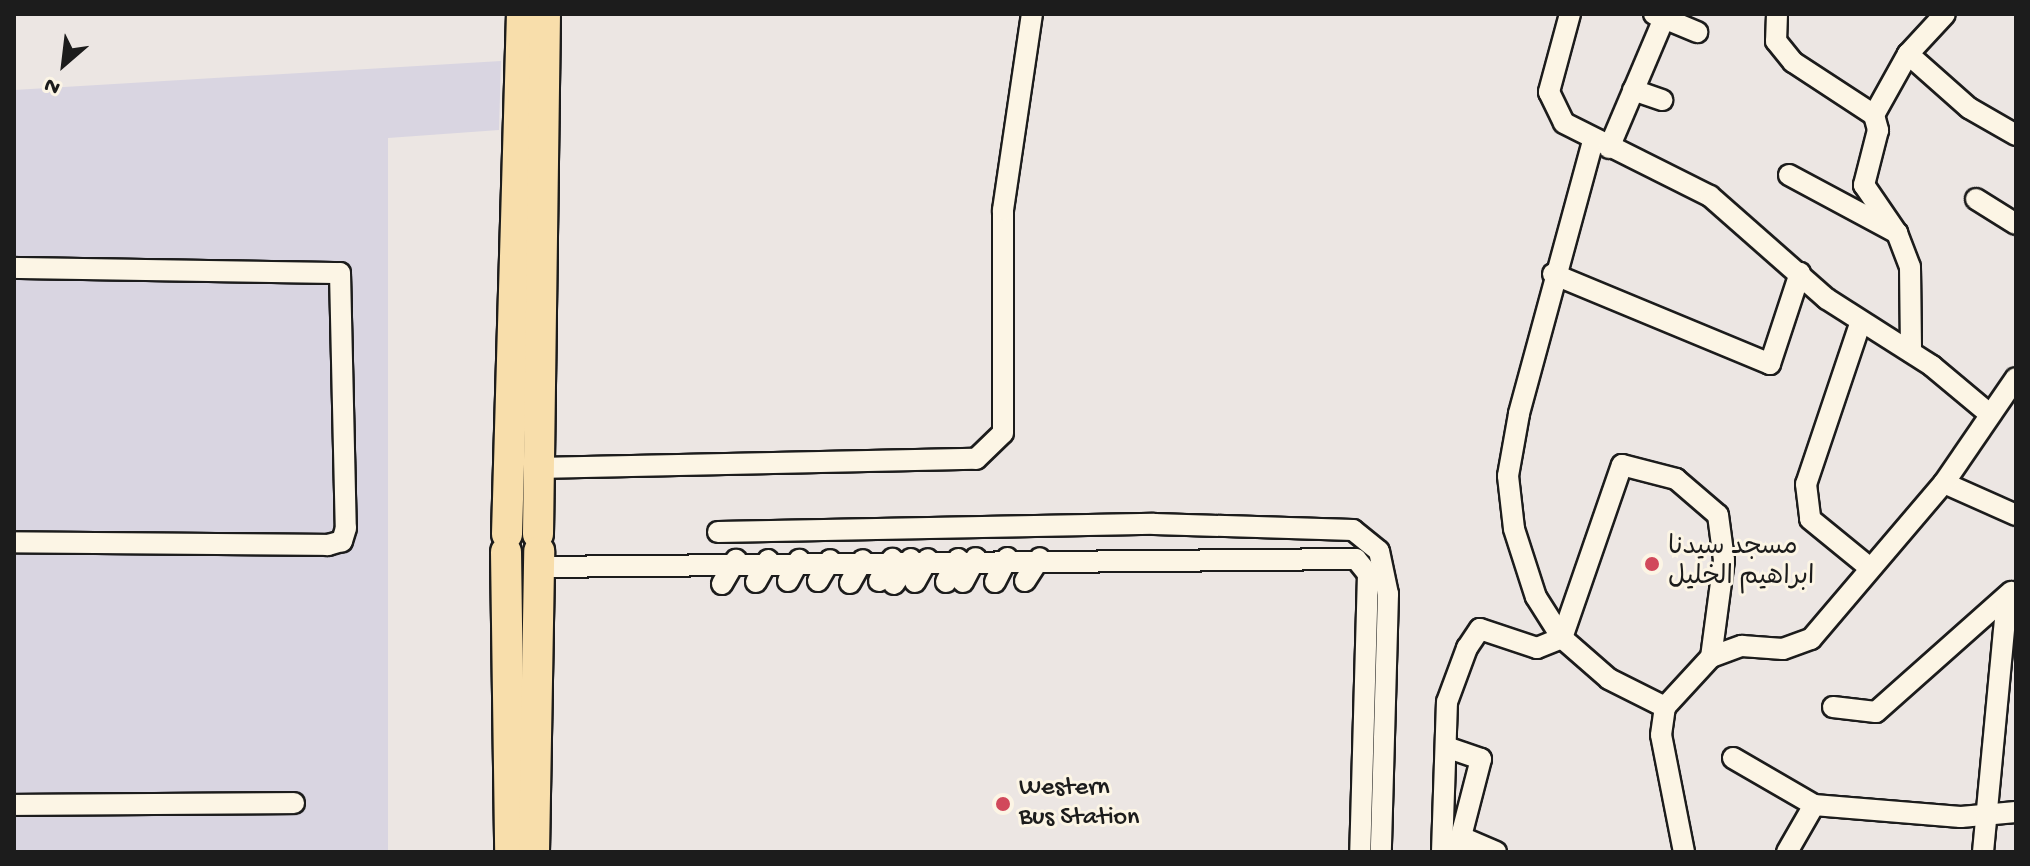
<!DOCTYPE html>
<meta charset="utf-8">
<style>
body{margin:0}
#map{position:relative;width:2030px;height:866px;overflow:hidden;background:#ece6e3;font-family:"Gochi Hand","Playpen Sans Arabic",sans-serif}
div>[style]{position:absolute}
.built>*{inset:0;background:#d9d5e1}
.roads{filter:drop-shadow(2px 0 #1c1c1c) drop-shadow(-2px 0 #1c1c1c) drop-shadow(0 2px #1c1c1c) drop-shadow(0 -2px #1c1c1c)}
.minor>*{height:20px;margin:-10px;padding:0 10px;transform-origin:10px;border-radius:10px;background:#fcf5e5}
.highway>*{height:30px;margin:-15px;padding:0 15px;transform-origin:15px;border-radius:15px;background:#f8deab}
.dots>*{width:22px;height:22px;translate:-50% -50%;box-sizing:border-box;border:4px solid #fcf5e5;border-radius:50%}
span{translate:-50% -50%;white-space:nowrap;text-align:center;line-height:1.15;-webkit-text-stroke:6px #fcf5e5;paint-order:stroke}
.poi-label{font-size:26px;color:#1c1c1c}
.left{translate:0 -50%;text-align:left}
.frame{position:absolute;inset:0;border:16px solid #1c1c1c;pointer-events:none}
.north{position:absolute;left:24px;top:24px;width:80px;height:80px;-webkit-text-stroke:6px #fcf5e5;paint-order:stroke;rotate:208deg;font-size:22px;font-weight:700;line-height:32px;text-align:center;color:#1c1c1c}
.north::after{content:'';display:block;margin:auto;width:28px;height:36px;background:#1c1c1c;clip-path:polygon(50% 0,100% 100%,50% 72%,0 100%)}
</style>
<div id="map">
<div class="built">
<i style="clip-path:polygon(501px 61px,499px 130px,388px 138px,388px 852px,14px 852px,14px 90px)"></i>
</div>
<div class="roads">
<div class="minor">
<i style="left:1570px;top:14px;width:81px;rotate:105.1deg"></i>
<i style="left:1549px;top:92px;width:34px;rotate:64deg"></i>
<i style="left:1564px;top:123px;width:163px;rotate:26.6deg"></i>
<i style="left:1710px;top:196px;width:156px;rotate:41.4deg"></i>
<i style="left:1827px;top:299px;width:125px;rotate:32.5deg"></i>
<i style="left:1932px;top:366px;width:72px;rotate:39.9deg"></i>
<i style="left:1654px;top:14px;width:47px;rotate:22.7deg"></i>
<i style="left:1777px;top:14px;width:27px;rotate:92deg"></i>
<i style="left:1776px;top:41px;width:27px;rotate:51deg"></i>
<i style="left:1793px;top:62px;width:97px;rotate:33.2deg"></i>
<i style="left:1874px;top:115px;width:16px;rotate:75deg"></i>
<i style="left:1878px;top:130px;width:57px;rotate:104.3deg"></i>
<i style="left:1864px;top:185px;width:58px;rotate:55.5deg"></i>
<i style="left:1908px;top:54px;width:54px;rotate:-47.2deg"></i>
<i style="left:1633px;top:90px;width:31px;rotate:19deg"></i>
<i style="left:1874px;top:115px;width:70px;rotate:-60.9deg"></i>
<i style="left:1908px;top:54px;width:81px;rotate:41.5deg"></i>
<i style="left:1969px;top:108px;width:54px;rotate:29.9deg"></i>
<i style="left:1593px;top:141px;width:283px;rotate:105.2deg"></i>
<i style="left:1519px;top:414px;width:63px;rotate:100.1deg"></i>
<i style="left:1508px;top:476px;width:53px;rotate:83.5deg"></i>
<i style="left:1514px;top:529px;width:71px;rotate:72.1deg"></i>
<i style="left:1536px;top:597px;width:49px;rotate:57.6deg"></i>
<i style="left:1562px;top:638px;width:62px;rotate:41.1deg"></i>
<i style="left:1609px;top:679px;width:63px;rotate:26.6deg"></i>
<i style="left:1609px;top:148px;width:146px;rotate:-67deg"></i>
<i style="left:1789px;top:175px;width:123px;rotate:28.2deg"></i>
<i style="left:1897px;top:233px;width:36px;rotate:69deg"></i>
<i style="left:1910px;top:267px;width:85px;rotate:89.3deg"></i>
<i style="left:1976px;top:199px;width:47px;rotate:32deg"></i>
<i style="left:14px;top:268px;width:326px;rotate:0.9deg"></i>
<i style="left:340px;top:273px;width:255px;rotate:88.7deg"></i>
<i style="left:346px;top:528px;width:14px;rotate:107deg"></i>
<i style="left:342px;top:541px;width:15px;rotate:164deg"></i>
<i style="left:328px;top:545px;width:314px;rotate:-179.5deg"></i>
<i style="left:1553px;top:274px;width:235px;rotate:22.5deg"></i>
<i style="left:1770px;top:364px;width:96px;rotate:-71.8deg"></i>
<i style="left:1860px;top:324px;width:169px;rotate:108.6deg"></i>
<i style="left:1806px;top:484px;width:35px;rotate:83deg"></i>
<i style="left:1810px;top:519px;width:77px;rotate:39.2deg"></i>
<i style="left:535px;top:468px;width:441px;rotate:-1.2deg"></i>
<i style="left:976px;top:459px;width:37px;rotate:-44deg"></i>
<i style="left:1003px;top:433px;width:223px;rotate:-90deg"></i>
<i style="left:1003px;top:210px;width:198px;rotate:-81.6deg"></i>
<i style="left:1944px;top:483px;width:79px;rotate:24deg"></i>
<i style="left:718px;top:532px;width:436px;rotate:-1.1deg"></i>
<i style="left:1154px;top:524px;width:199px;rotate:1.7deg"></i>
<i style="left:1353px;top:530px;width:33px;rotate:39deg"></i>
<i style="left:1379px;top:551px;width:44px;rotate:78.2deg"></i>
<i style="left:1388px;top:594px;width:258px;rotate:91.6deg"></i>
<i style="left:536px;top:567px;width:820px;rotate:-0.56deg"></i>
<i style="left:1356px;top:559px;width:19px;rotate:51deg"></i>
<i style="left:1368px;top:574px;width:278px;rotate:91.6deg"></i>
<i style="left:788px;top:581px;width:24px;rotate:-62deg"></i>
<i style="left:818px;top:581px;width:24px;rotate:-60deg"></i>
<i style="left:879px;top:581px;width:26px;rotate:-59deg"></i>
<i style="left:1025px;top:581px;width:27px;rotate:-57deg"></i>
<i style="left:756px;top:582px;width:25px;rotate:-61deg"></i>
<i style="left:915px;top:582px;width:26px;rotate:-61deg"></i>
<i style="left:946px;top:582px;width:26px;rotate:-62deg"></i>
<i style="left:963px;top:582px;width:27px;rotate:-62deg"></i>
<i style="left:995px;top:582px;width:27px;rotate:-63deg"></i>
<i style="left:850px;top:583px;width:26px;rotate:-61deg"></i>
<i style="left:722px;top:584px;width:28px;rotate:-60deg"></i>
<i style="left:894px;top:584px;width:30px;rotate:-56deg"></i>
<i style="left:1833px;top:707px;width:43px;rotate:6.6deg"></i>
<i style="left:1876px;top:712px;width:181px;rotate:-41.6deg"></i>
<i style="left:1446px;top:747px;width:37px;rotate:19deg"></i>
<i style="left:1481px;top:759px;width:96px;rotate:104.5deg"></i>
<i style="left:1733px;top:758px;width:94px;rotate:30.1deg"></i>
<i style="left:1814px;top:805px;width:147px;rotate:4.7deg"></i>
<i style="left:1961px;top:817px;width:55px;rotate:-5.2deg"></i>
<i style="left:14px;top:805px;width:280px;rotate:-0.4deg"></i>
<i style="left:1461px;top:837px;width:38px;rotate:23deg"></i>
<i style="left:1442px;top:852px;width:150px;rotate:-88.1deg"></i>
<i style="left:1447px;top:702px;width:58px;rotate:-69.7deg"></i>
<i style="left:1467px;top:648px;width:23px;rotate:-56deg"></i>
<i style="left:1480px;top:629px;width:60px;rotate:18.4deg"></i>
<i style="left:1537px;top:648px;width:27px;rotate:-22deg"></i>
<i style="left:1562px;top:638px;width:183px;rotate:-70.9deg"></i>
<i style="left:1622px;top:465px;width:56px;rotate:14.5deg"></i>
<i style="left:1676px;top:479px;width:55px;rotate:40.6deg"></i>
<i style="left:1718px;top:515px;width:45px;rotate:82.4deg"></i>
<i style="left:1724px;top:560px;width:98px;rotate:97.6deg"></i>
<i style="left:1684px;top:852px;width:119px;rotate:-101.1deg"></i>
<i style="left:1661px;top:735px;width:28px;rotate:-82deg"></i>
<i style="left:1665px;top:707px;width:68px;rotate:-47.4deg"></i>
<i style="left:1711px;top:657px;width:33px;rotate:-20deg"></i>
<i style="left:1742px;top:646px;width:41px;rotate:4.2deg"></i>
<i style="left:1783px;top:649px;width:30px;rotate:-20deg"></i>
<i style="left:1811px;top:639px;width:205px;rotate:-49.6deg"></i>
<i style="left:1944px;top:483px;width:127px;rotate:-55.6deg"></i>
<i style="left:1787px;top:852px;width:54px;rotate:-60.1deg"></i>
<i style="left:1983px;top:852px;width:256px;rotate:-84.6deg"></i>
</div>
<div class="highway">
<i style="left:507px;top:534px;width:520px;rotate:-88.35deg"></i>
<i style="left:538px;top:534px;width:520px;rotate:-89.23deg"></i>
<i style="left:506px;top:552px;width:300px;rotate:89.2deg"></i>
<i style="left:534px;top:852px;width:301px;rotate:-89deg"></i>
</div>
</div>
<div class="dots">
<i style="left:1652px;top:564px;background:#d1495b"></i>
<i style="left:1003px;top:804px;background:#d1495b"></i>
</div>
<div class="poi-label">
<span class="left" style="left:1668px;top:564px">مسجد سيدنا<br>ابراهيم الخليل</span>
<span class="left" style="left:1019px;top:804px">Western<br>Bus Station</span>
</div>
<div class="frame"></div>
<div class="north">N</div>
</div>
